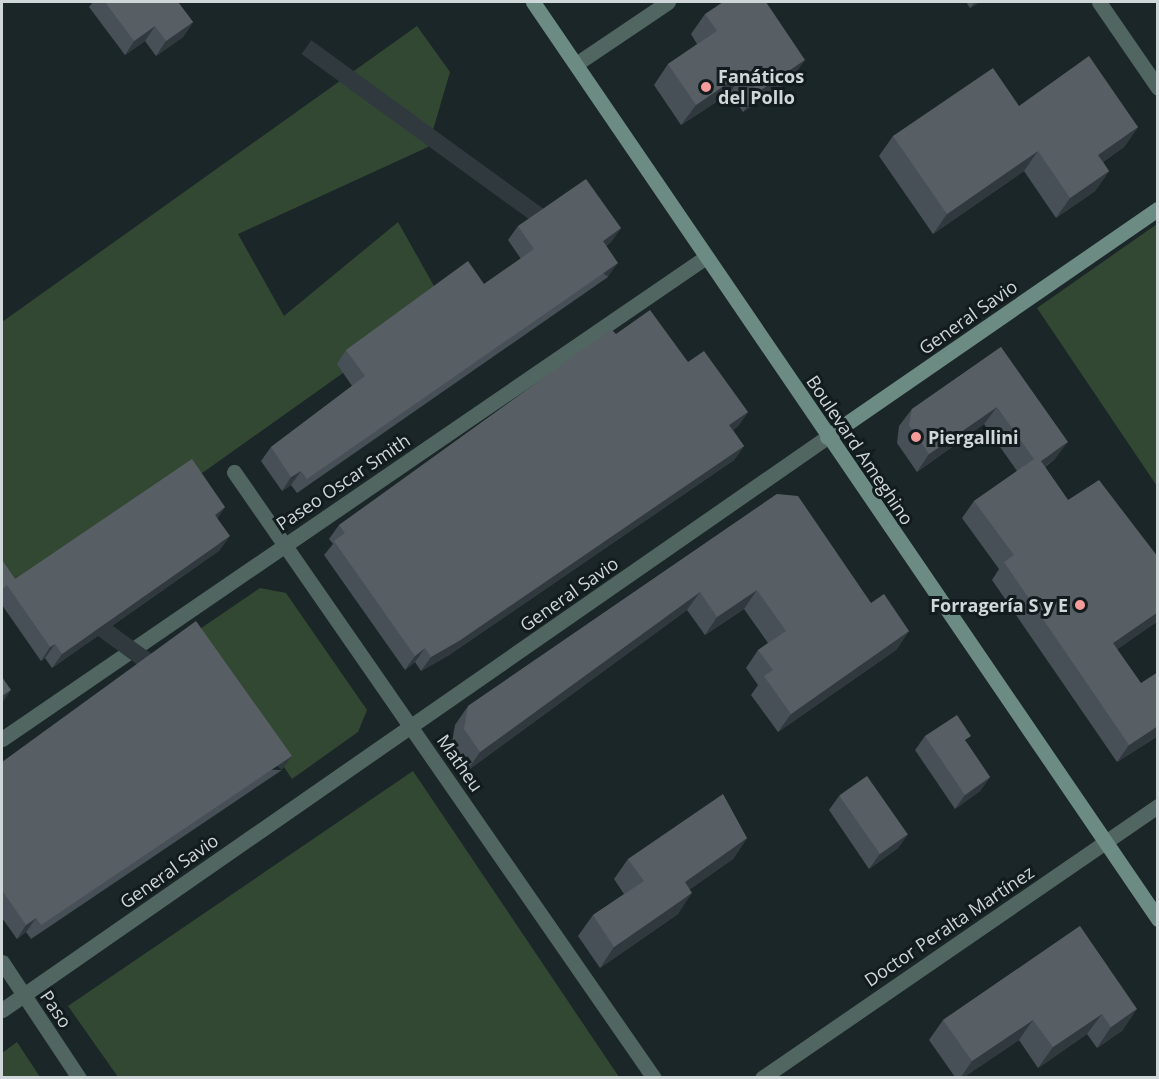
<!DOCTYPE html>
<meta charset="utf-8">
<style>
body{margin:0}
#map{position:relative;width:1159px;height:1079px;overflow:hidden;background:#1b2628;font-family:"Open Sans",sans-serif}
div>[style]{position:absolute}
.green>*{inset:0;background:#334833}
.street>*{height:15px;margin:-7.5px;padding:0 7.5px;transform-origin:7.5px;border-radius:7.5px;background:#526661}
.secondary>*{height:15px;margin:-7.5px;padding:0 7.5px;transform-origin:7.5px;border-radius:7.5px;background:#6b8b83}
.wall>*{inset:0;background:#485057}
.shaded-wall>*{inset:0;background:#30393e;transform-origin:0 0}
.building>*{inset:0;background:#575f65;transform-origin:0 0}
.dots>*{width:16px;height:16px;translate:-50% -50%;box-sizing:border-box;border:3px solid #121c1f;border-radius:50%}
span{translate:-50% -50%;white-space:nowrap;text-align:center;line-height:1.15;-webkit-text-stroke:6px #121c1f;paint-order:stroke}
.poi-label{font-size:18px;color:#d0d7d9;font-weight:700}
.left{translate:0 -50%;text-align:left}
.right{translate:-100% -50%;text-align:right}
.street-label{font-size:18px;color:#d0d7d9}
.frame{position:absolute;inset:0;border:3px solid #d0d7d9;pointer-events:none}
</style>
<div id="map">
<div class="green">
<i style="clip-path:polygon(417px 26px,450px 72px,428px 147px,238px 234px,284px 316px,398px 222px,443px 302px,22px 601px,2px 570px,2px 322px)"></i>
<i style="clip-path:polygon(1157px 224px,1157px 486px,1037px 308px)"></i>
<i style="clip-path:polygon(260px 588px,286px 593px,367px 710px,358px 732px,292px 779px,194px 633px)"></i>
<i style="clip-path:polygon(413px 771px,619px 1077px,118px 1077px,68px 1006px)"></i>
<i style="clip-path:polygon(17px 1042px,40px 1077px,2px 1077px,2px 1053px)"></i>
</div>
<div class="street">
<i style="left:1099px;top:2px;width:104px;rotate:55.5deg"></i>
<i style="left:576px;top:64px;width:111px;rotate:-34deg"></i>
<i style="left:234px;top:472px;width:737px;rotate:55.28deg"></i>
<i style="left:2px;top:739px;width:853px;rotate:-34.4deg"></i>
<i style="left:2px;top:962px;width:139px;rotate:56.4deg"></i>
<i style="left:2px;top:1010px;width:1004px;rotate:-34.78deg"></i>
<i style="left:762px;top:1078px;width:480px;rotate:-34.5deg"></i>
</div>
<div class="secondary">
<i style="left:533px;top:2px;width:1110px;rotate:55.72deg"></i>
<i style="left:827px;top:437px;width:402px;rotate:-34.6deg"></i>
</div>
<div class="wall">
<i style="clip-path:polygon(93px 2px,178px 2px,193px 22px,183px 37px,156px 56px,145px 41px,125px 55px,89px 7px)"></i>
<i style="clip-path:polygon(966px 2px,980px 2px,970px 8px)"></i>
<i style="clip-path:polygon(705px 14px,791px 80px,743px 112px,730px 93px,681px 125px,654px 85px,668px 64px,697px 44px,691px 34px)"></i>
<i style="clip-path:polygon(1019px 106px,1138px 127px,1124px 147px,1103px 162px,1109px 171px,1095px 191px,1056px 218px,1024px 171px,933px 234px,879px 156px,893px 136px)"></i>
<i style="clip-path:polygon(518px 226px,621px 228px,611px 242px,606px 246px,608px 277px,297px 493px,291px 485px,282px 491px,261px 461px,271px 447px,352px 386px,337px 364px,346px 350px,484px 284px,521px 259px,508px 240px)"></i>
<i style="clip-path:polygon(616px 334px,688px 362px,748px 412px,738px 426px,733px 430px,744px 446px,734px 460px,449px 655px,421px 671px,415px 662px,405px 670px,324px 555px,333px 544px,329px 539px,339px 525px)"></i>
<i style="clip-path:polygon(1001px 347px,1055px 459px,1045px 467px,1068px 500px,1158px 557px,1158px 621px,1117px 649px,1158px 736px,1117px 762px,992px 580px,999px 569px,962px 518px,974px 501px,1017px 471px,984px 424px,917px 472px,897px 443px,899px 426px,912px 409px)"></i>
<i style="clip-path:polygon(777px 494px,871px 603px,909px 631px,896px 650px,778px 732px,751px 695px,758px 685px,746px 668px,758px 650px,768px 643px,744px 609px,705px 635px,687px 610px,467px 771px,451px 748px,455px 725px,468px 706px)"></i>
<i style="clip-path:polygon(225px 507px,217px 518px,220px 550px,52px 668px,45px 658px,41px 661px,2px 605px,2px 560px,15px 579px)"></i>
<i style="clip-path:polygon(925px 736px,967px 743px,990px 777px,980px 791px,955px 809px,915px 750px)"></i>
<i style="clip-path:polygon(2px 762px,282px 770px,31px 939px,26px 932px,17px 939px,2px 918px)"></i>
<i style="clip-path:polygon(839px 796px,908px 834px,898px 848px,869px 869px,829px 810px)"></i>
<i style="clip-path:polygon(747px 838px,733px 859px,690px 889px,678px 914px,600px 968px,578px 936px,593px 915px,624px 894px,614px 879px,628px 859px)"></i>
<i style="clip-path:polygon(1080px 926px,1123px 1030px,1097px 1048px,1087px 1034px,1038px 1068px,1019px 1040px,964px 1077px,955px 1077px,929px 1040px,943px 1020px)"></i>
</div>
<div class="shaded-wall">
<i style="clip-path:polygon(975px 2px,980px 2px,970px 8px)"></i>
<i style="clip-path:polygon(193px 22px,183px 37px,156px 56px,166px 41px)"></i>
<i style="clip-path:polygon(155px 26px,145px 41px,125px 55px,134px 41px)"></i>
<i style="clip-path:polygon(805px 60px,791px 80px,743px 112px,758px 92px)"></i>
<i style="clip-path:polygon(744px 72px,730px 93px,681px 125px,696px 105px)"></i>
<i style="clip-path:polygon(1138px 127px,1124px 147px,1084px 175px,1098px 155px)"></i>
<i style="clip-path:polygon(1038px 151px,1024px 171px,933px 234px,947px 214px)"></i>
<i style="clip-path:polygon(1109px 171px,1095px 191px,1056px 218px,1070px 198px)"></i>
<i style="clip-path:polygon(621px 228px,611px 242px,593px 255px,603px 241px)"></i>
<i style="left:618px;top:263px;width:17px;height:379px;rotate:126deg"></i>
<i style="clip-path:polygon(997px 407px,984px 424px,917px 472px,929px 454px)"></i>
<i style="clip-path:polygon(748px 412px,738px 426px,720px 439px,729px 425px)"></i>
<i style="clip-path:polygon(1068px 442px,1055px 459px,1028px 478px,1041px 461px)"></i>
<i style="clip-path:polygon(744px 446px,734px 460px,449px 655px,421px 671px,431px 657px)"></i>
<i style="clip-path:polygon(301px 471px,291px 485px,282px 491px,291px 477px)"></i>
<i style="clip-path:polygon(225px 507px,216px 521px,215px 515px)"></i>
<i style="clip-path:polygon(230px 536px,220px 550px,52px 668px,62px 654px)"></i>
<i style="clip-path:polygon(757px 590px,744px 609px,705px 635px,717px 617px)"></i>
<i style="clip-path:polygon(700px 592px,687px 610px,467px 771px,480px 752px)"></i>
<i style="clip-path:polygon(1158px 612px,1158px 621px,1101px 661px,1113px 643px)"></i>
<i style="clip-path:polygon(909px 631px,896px 650px,778px 732px,791px 714px)"></i>
<i style="clip-path:polygon(55px 644px,45px 658px,41px 661px,50px 647px)"></i>
<i style="clip-path:polygon(425px 648px,415px 662px,405px 670px,415px 656px)"></i>
<i style="clip-path:polygon(11px 690px,2px 703px,2px 696px)"></i>
<i style="clip-path:polygon(1158px 726px,1158px 736px,1117px 762px,1129px 745px)"></i>
<i style="left:292px;top:756px;width:17px;height:303px;rotate:126deg"></i>
<i style="clip-path:polygon(990px 777px,980px 791px,955px 809px,965px 795px)"></i>
<i style="clip-path:polygon(908px 834px,898px 848px,869px 869px,879px 855px)"></i>
<i style="clip-path:polygon(747px 838px,733px 859px,671px 903px,685px 882px)"></i>
<i style="clip-path:polygon(692px 893px,678px 914px,600px 968px,614px 947px)"></i>
<i style="clip-path:polygon(36px 918px,26px 932px,17px 939px,26px 925px)"></i>
<i style="clip-path:polygon(1137px 1009px,1123px 1030px,1097px 1048px,1111px 1027px)"></i>
<i style="clip-path:polygon(1102px 1014px,1087px 1034px,1038px 1068px,1053px 1047px)"></i>
<i style="clip-path:polygon(1033px 1020px,1019px 1040px,964px 1077px,961px 1077px,972px 1061px)"></i>
</div>
<div class="building">
<i style="clip-path:polygon(105px 2px,178px 2px,193px 22px,166px 41px,155px 26px,134px 41px)"></i>
<i style="clip-path:polygon(723px 2px,766px 2px,805px 60px,758px 92px,744px 72px,696px 105px,668px 64px,717px 31px,705px 14px)"></i>
<i style="clip-path:polygon(1089px 56px,1138px 127px,1098px 155px,1109px 171px,1070px 198px,1038px 151px,947px 214px,893px 136px,993px 68px,1019px 106px)"></i>
<i style="clip-path:polygon(586px 179px,621px 228px,603px 241px,618px 263px,307px 479px,301px 471px,291px 477px,271px 447px,365px 376px,346px 350px,468px 261px,484px 284px,534px 249px,518px 226px)"></i>
<i style="clip-path:polygon(650px 310px,688px 362px,704px 351px,748px 412px,729px 425px,744px 446px,459px 641px,431px 657px,425px 648px,415px 656px,334px 541px,345px 533px,339px 525px,611px 329px,616px 334px)"></i>
<i style="clip-path:polygon(1001px 347px,1068px 442px,1041px 461px,1068px 500px,1099px 480px,1158px 557px,1158px 612px,1113px 643px,1141px 683px,1158px 672px,1158px 726px,1129px 745px,1004px 562px,1014px 555px,974px 501px,1034px 459px,997px 407px,929px 454px,909px 425px,912px 409px)"></i>
<i style="clip-path:polygon(192px 459px,225px 507px,215px 515px,230px 536px,62px 654px,55px 644px,50px 647px,7px 585px,2px 589px,2px 560px,15px 579px)"></i>
<i style="clip-path:polygon(777px 494px,798px 496px,871px 603px,884px 594px,909px 631px,791px 714px,764px 676px,773px 670px,758px 650px,786px 631px,757px 590px,717px 617px,700px 592px,480px 752px,464px 729px,468px 706px)"></i>
<i style="clip-path:polygon(196px 621px,292px 756px,41px 925px,36px 918px,26px 925px,2px 890px,2px 762px)"></i>
<i style="clip-path:polygon(2px 677px,11px 690px,2px 696px)"></i>
<i style="clip-path:polygon(957px 715px,971px 736px,965px 740px,990px 777px,965px 795px,925px 736px)"></i>
<i style="left:867px;top:776px;width:71px;height:34px;rotate:55deg"></i>
<i style="clip-path:polygon(723px 794px,747px 838px,685px 882px,692px 893px,614px 947px,593px 915px,644px 881px,628px 859px)"></i>
<i style="clip-path:polygon(1080px 926px,1137px 1009px,1111px 1027px,1102px 1014px,1053px 1047px,1033px 1020px,972px 1061px,943px 1020px)"></i>
</div>
<div class="dots">
<i style="left:706px;top:87px;background:#f59b99"></i>
<i style="left:916px;top:437px;background:#f59b99"></i>
<i style="left:1080px;top:605px;background:#f59b99"></i>
</div>
<div class="poi-label">
<span class="left" style="left:718px;top:87px">Fanáticos<br>del Pollo</span>
<span class="left" style="left:928px;top:437px">Piergallini</span>
<span class="right" style="left:1068px;top:605px">Forragería S y E</span>
</div>
<div class="street-label">
<span style="left:968px;top:317px;rotate:-35deg">General Savio</span>
<span style="left:860px;top:450px;rotate:56deg">Boulevard Ameghino</span>
<span style="left:343px;top:482px;rotate:-34deg">Paseo Oscar Smith</span>
<span style="left:569px;top:594px;rotate:-35deg">General Savio</span>
<span style="left:460px;top:763px;rotate:55deg">Matheu</span>
<span style="left:169px;top:871px;rotate:-35deg">General Savio</span>
<span style="left:949px;top:926px;rotate:-34deg">Doctor Peralta Martínez</span>
<span style="left:56px;top:1009px;rotate:56deg">Paso</span>
</div>
<div class="frame"></div>
</div>
